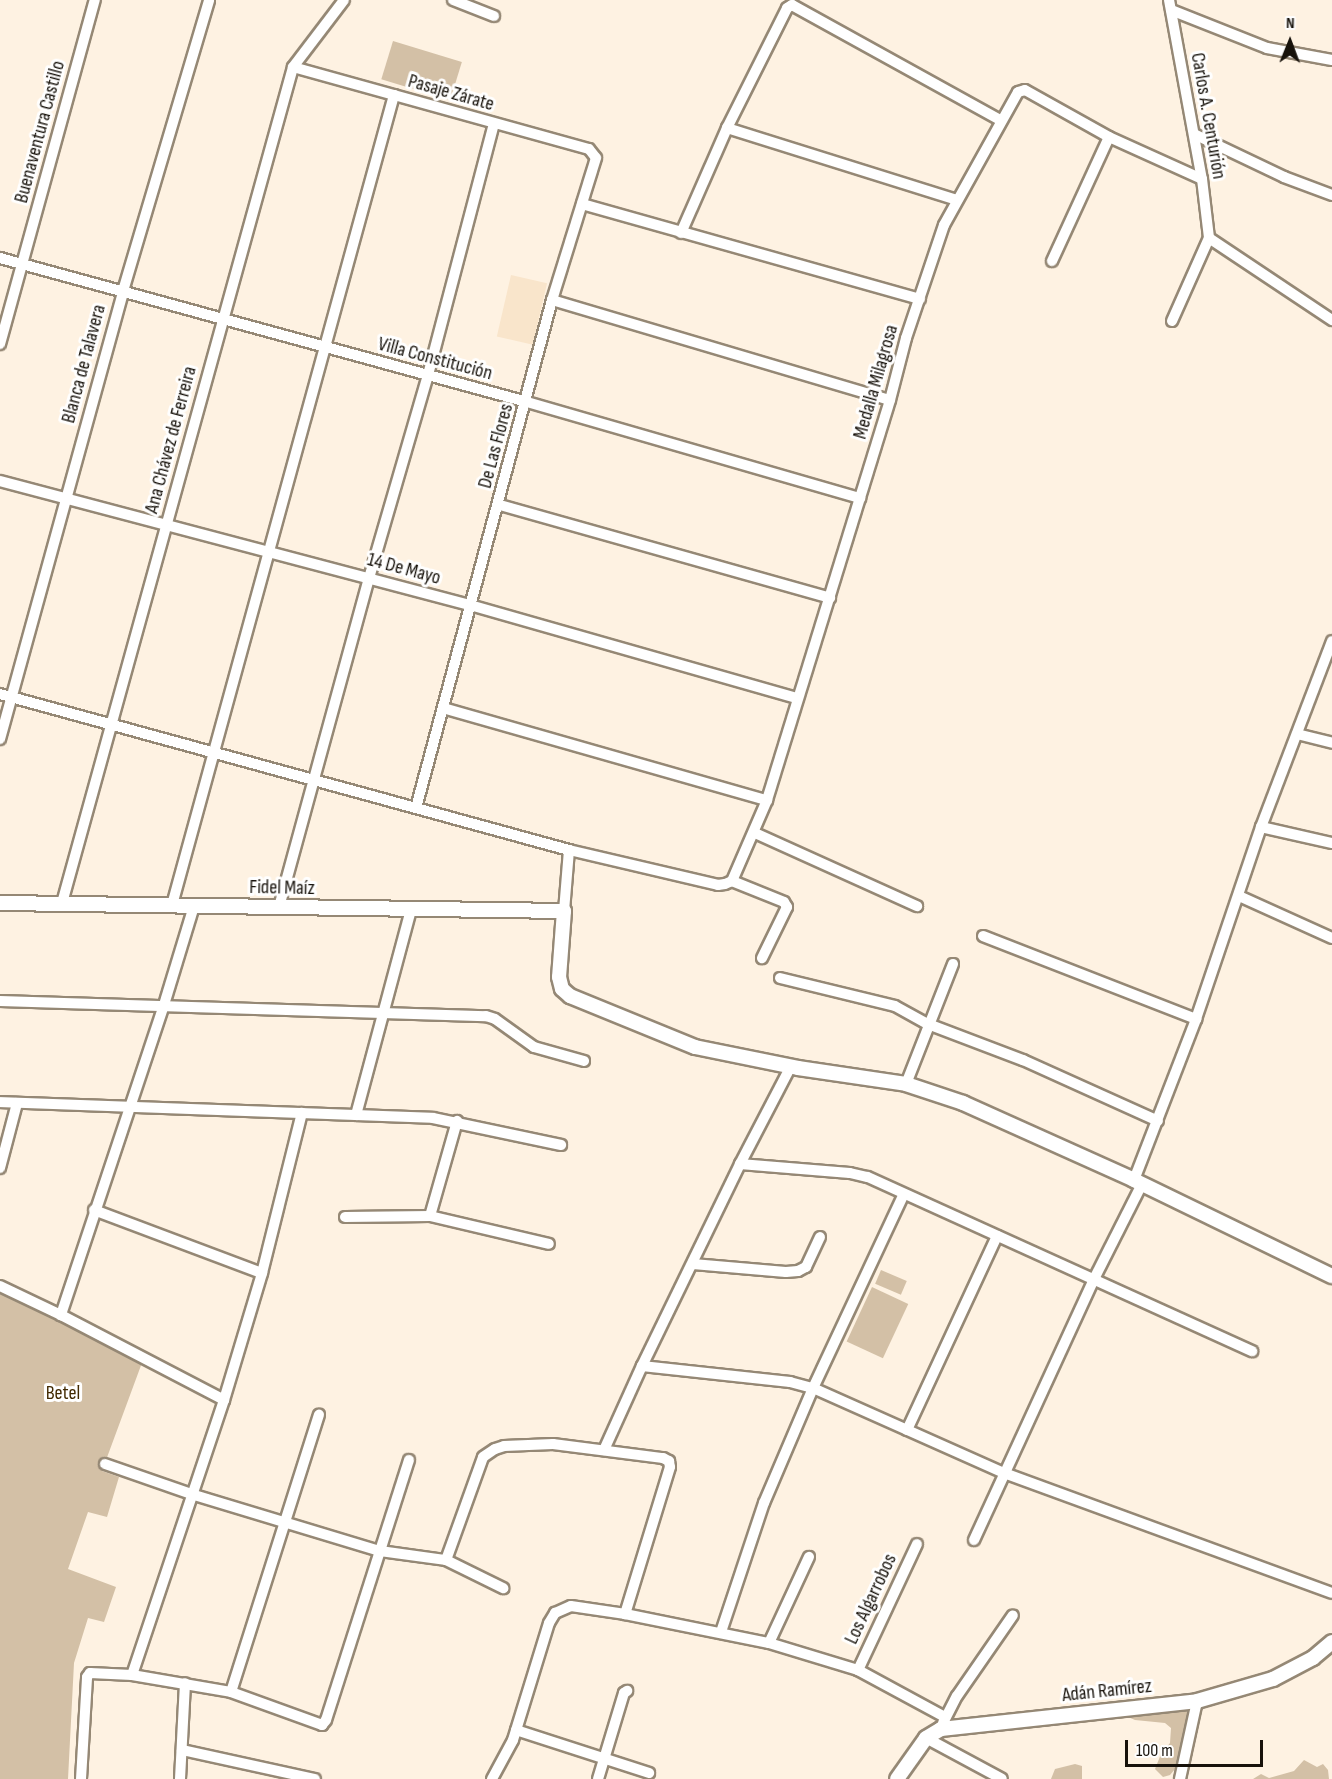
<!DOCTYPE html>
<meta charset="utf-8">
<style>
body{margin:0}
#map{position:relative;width:1332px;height:1779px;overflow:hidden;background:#fef2e2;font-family:"Sofia Sans Condensed",sans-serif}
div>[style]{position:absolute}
.built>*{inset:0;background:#f9e5cb;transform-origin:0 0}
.green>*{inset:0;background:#d3c0a6;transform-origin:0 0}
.roads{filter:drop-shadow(2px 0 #958875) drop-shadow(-2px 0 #958875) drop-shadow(0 2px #958875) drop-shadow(0 -2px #958875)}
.street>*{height:10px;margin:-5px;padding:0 5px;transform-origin:5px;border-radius:5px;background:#fff}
.secondary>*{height:14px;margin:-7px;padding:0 7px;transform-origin:7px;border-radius:7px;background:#fff}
span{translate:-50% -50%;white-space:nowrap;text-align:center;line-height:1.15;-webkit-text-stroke:6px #fff;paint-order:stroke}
.street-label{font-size:20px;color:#17120b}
.park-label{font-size:20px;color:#412900}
.north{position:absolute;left:1260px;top:12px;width:60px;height:60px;-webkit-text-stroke:4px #fff;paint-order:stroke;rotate:1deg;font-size:16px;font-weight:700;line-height:24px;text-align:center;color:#17120b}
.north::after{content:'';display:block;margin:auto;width:21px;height:27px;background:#17120b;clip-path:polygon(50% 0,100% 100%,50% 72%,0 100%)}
.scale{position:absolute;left:1125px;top:1740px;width:138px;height:27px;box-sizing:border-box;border:3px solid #17120b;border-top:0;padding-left:8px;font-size:18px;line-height:21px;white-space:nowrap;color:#17120b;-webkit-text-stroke:4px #fff;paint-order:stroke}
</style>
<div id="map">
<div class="built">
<i style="left:511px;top:275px;width:37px;height:63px;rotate:13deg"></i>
</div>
<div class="green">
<i style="left:393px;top:41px;width:72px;height:40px;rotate:17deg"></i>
<i style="left:881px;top:1270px;width:28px;height:15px;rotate:23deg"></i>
<i style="left:872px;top:1287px;width:40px;height:60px;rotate:25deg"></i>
<i style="clip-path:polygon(0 1291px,143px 1360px,102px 1471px,119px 1477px,107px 1517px,88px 1512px,68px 1569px,116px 1587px,104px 1622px,88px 1618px,74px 1663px,68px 1779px,0 1779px)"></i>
<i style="clip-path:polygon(1171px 1707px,1194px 1713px,1183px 1739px,1175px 1769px,1170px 1775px,1163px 1777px,1155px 1769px,1161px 1754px,1170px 1743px,1171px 1728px,1165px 1723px,1135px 1720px,1128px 1717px,1134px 1711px)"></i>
<i style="clip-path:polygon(1304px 1760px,1317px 1767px,1323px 1764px,1328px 1770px,1329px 1779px,1253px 1779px,1261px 1774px,1269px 1778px,1294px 1771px)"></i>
<i style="clip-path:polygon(1075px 1764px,1082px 1766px,1082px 1779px,1051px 1779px,1055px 1769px)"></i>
</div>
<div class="roads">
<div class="street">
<i style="left:453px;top:0;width:44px;rotate:21.3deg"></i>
<i style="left:1169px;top:0;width:182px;rotate:79.6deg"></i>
<i style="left:1202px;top:179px;width:59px;rotate:83.2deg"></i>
<i style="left:1171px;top:10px;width:103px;rotate:21.6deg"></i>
<i style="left:1267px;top:48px;width:66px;rotate:10.5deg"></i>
<i style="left:293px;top:67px;width:307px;rotate:15.5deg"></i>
<i style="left:589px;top:149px;width:11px;rotate:52deg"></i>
<i style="left:596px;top:158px;width:149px;rotate:107.2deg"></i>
<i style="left:552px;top:300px;width:526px;rotate:104.99deg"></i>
<i style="left:727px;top:128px;width:241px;rotate:17.4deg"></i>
<i style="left:1194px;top:134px;width:100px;rotate:25.5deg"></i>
<i style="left:1284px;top:177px;width:51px;rotate:20.6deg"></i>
<i style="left:582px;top:204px;width:351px;rotate:15.7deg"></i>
<i style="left:681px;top:233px;width:115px;rotate:-66.3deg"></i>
<i style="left:727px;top:128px;width:134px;rotate:-63.4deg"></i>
<i style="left:787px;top:8px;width:6px;rotate:-31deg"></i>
<i style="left:792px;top:5px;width:238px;rotate:28.9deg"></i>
<i style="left:1209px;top:238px;width:148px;rotate:33.7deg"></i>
<i style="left:0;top:258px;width:546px;rotate:15.28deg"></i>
<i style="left:527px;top:402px;width:347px;rotate:16.1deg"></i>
<i style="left:1052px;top:261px;width:136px;rotate:-65.3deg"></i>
<i style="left:552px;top:300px;width:352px;rotate:16.5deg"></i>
<i style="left:1172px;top:321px;width:91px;rotate:-66deg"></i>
<i style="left:0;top:344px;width:357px;rotate:-74.6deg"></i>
<i style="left:0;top:481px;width:486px;rotate:14.8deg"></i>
<i style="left:470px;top:605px;width:340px;rotate:15.9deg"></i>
<i style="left:500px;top:505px;width:343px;rotate:15.7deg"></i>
<i style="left:0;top:694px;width:590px;rotate:15.33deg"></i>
<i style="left:569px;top:850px;width:153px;rotate:13.2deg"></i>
<i style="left:718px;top:885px;width:7px;rotate:-8deg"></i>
<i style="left:725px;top:884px;width:8px;rotate:-23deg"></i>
<i style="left:732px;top:881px;width:88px;rotate:-66.6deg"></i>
<i style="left:767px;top:800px;width:418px;rotate:-72.9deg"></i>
<i style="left:890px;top:400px;width:64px;rotate:-75.5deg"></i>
<i style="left:906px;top:338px;width:119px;rotate:-71.4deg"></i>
<i style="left:944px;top:225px;width:152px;rotate:-60.9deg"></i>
<i style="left:1018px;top:92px;width:7px;rotate:-16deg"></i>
<i style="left:1025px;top:90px;width:96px;rotate:29.2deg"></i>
<i style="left:1109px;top:137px;width:102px;rotate:24.3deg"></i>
<i style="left:443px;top:708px;width:337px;rotate:15.9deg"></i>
<i style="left:1297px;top:734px;width:36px;rotate:14deg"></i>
<i style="left:0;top:739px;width:465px;rotate:-74.6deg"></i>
<i style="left:123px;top:291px;width:303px;rotate:-73.5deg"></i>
<i style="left:1261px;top:827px;width:73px;rotate:12.7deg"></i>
<i style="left:755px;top:833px;width:178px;rotate:24.3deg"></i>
<i style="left:732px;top:881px;width:56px;rotate:22deg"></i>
<i style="left:784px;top:902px;width:6px;rotate:59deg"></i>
<i style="left:787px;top:907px;width:57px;rotate:116.1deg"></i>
<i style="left:1239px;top:896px;width:102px;rotate:24.3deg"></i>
<i style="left:62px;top:903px;width:867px;rotate:-74.55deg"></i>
<i style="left:293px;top:67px;width:84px;rotate:-52.7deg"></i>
<i style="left:172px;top:905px;width:840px;rotate:-74.67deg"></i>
<i style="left:194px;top:906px;width:103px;rotate:106.9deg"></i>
<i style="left:164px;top:1005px;width:327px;rotate:108.4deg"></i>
<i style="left:61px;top:1315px;width:184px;rotate:27.5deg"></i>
<i style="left:279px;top:907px;width:341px;rotate:-74.7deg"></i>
<i style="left:369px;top:578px;width:211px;rotate:-73.8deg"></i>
<i style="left:428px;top:375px;width:260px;rotate:-75.3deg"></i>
<i style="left:564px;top:911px;width:61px;rotate:-85.3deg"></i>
<i style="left:983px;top:936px;width:229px;rotate:21.3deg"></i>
<i style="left:780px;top:978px;width:118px;rotate:13.7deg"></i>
<i style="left:895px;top:1006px;width:38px;rotate:29deg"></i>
<i style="left:928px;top:1024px;width:102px;rotate:20.8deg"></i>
<i style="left:1023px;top:1060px;width:148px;rotate:24.3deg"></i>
<i style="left:0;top:1001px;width:486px;rotate:1.8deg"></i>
<i style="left:486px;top:1016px;width:9px;rotate:18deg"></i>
<i style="left:495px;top:1019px;width:48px;rotate:35.7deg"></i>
<i style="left:534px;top:1047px;width:52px;rotate:15.6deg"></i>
<i style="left:906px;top:1084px;width:129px;rotate:-68.6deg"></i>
<i style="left:0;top:1102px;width:433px;rotate:2.1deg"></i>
<i style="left:433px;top:1118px;width:131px;rotate:11.9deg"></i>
<i style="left:356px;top:1115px;width:212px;rotate:-75deg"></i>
<i style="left:740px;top:1164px;width:110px;rotate:4.7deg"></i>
<i style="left:850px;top:1173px;width:18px;rotate:13deg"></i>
<i style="left:868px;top:1177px;width:422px;rotate:24.4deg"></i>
<i style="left:0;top:1168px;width:67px;rotate:-75.3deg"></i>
<i style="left:1134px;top:1180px;width:173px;rotate:-68.9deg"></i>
<i style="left:1196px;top:1019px;width:203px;rotate:-71.3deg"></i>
<i style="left:1261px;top:827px;width:199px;rotate:-69.1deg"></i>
<i style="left:94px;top:1210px;width:179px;rotate:20.6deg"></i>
<i style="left:430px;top:1216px;width:122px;rotate:13.2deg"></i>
<i style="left:345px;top:1217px;width:85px;rotate:-0.7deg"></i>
<i style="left:430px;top:1216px;width:99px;rotate:-74.1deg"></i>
<i style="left:693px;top:1264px;width:93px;rotate:4.9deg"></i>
<i style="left:786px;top:1272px;width:12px;rotate:-5deg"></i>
<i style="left:798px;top:1271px;width:9px;rotate:-27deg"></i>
<i style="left:806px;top:1267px;width:33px;rotate:-65deg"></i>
<i style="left:0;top:1286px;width:68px;rotate:25.4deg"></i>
<i style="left:642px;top:1366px;width:149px;rotate:6.2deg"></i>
<i style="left:790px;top:1382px;width:24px;rotate:15deg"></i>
<i style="left:813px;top:1388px;width:209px;rotate:24deg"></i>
<i style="left:1004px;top:1473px;width:349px;rotate:20.1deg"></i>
<i style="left:907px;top:1430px;width:214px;rotate:-65.1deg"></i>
<i style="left:604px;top:1450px;width:92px;rotate:-65.7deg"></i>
<i style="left:642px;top:1366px;width:225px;rotate:-64.1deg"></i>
<i style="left:740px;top:1164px;width:110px;rotate:-62.5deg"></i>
<i style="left:105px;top:1464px;width:91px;rotate:19.2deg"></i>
<i style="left:191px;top:1494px;width:197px;rotate:16.8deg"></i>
<i style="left:380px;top:1551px;width:67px;rotate:7.8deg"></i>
<i style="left:446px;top:1560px;width:64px;rotate:26.2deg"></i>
<i style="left:974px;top:1540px;width:287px;rotate:-65.3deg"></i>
<i style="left:1094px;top:1279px;width:106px;rotate:-63.2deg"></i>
<i style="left:446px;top:1560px;width:109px;rotate:-70.2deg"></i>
<i style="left:483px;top:1457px;width:14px;rotate:-34deg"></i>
<i style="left:495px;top:1449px;width:9px;rotate:-18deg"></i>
<i style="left:504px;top:1446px;width:49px;rotate:-2.3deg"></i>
<i style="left:553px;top:1444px;width:111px;rotate:7.3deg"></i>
<i style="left:663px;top:1458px;width:7px;rotate:27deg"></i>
<i style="left:669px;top:1461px;width:6px;rotate:81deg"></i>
<i style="left:670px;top:1467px;width:154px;rotate:107deg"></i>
<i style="left:721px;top:1632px;width:136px;rotate:-71.6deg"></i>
<i style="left:764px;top:1503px;width:125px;rotate:-66.9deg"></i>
<i style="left:813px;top:1388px;width:214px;rotate:-64.9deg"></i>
<i style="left:769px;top:1643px;width:95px;rotate:-65.1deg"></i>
<i style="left:858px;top:1670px;width:139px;rotate:-64.9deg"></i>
<i style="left:132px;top:1675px;width:290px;rotate:-71.5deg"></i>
<i style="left:224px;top:1400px;width:133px;rotate:-73.3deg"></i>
<i style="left:262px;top:1273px;width:165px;rotate:-76deg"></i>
<i style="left:231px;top:1692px;width:291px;rotate:-72.4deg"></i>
<i style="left:943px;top:1723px;width:30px;rotate:-63deg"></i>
<i style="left:957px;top:1696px;width:98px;rotate:-55.3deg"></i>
<i style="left:516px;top:1730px;width:140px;rotate:17.9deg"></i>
<i style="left:926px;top:1738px;width:86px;rotate:28.3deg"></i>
<i style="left:182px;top:1750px;width:136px;rotate:12.3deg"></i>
<i style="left:81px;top:1779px;width:102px;rotate:-86.6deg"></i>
<i style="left:87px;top:1677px;width:5px;rotate:-53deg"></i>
<i style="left:90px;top:1673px;width:42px;rotate:2.7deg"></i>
<i style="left:132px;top:1675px;width:100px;rotate:9.7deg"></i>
<i style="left:231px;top:1692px;width:97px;rotate:19.9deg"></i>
<i style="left:322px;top:1725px;width:6px;rotate:-51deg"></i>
<i style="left:326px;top:1720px;width:273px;rotate:-72.3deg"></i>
<i style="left:180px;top:1779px;width:96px;rotate:-87deg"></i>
<i style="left:492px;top:1779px;width:44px;rotate:-61.7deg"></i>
<i style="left:513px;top:1740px;width:122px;rotate:-72.9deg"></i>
<i style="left:549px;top:1623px;width:12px;rotate:-59deg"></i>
<i style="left:555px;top:1613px;width:17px;rotate:-24deg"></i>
<i style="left:571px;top:1606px;width:55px;rotate:8.4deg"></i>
<i style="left:625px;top:1614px;width:147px;rotate:11.4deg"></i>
<i style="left:769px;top:1643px;width:93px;rotate:16.9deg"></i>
<i style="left:858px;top:1670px;width:99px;rotate:28.4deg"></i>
<i style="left:598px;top:1779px;width:90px;rotate:-73.2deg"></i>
<i style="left:624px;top:1693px;width:4px;rotate:-34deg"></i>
<i style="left:1180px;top:1779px;width:80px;rotate:-77.7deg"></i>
</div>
<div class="secondary">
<i style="left:0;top:903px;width:564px;rotate:0.81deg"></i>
<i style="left:564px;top:911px;width:66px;rotate:94.3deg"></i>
<i style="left:559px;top:977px;width:12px;rotate:76deg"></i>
<i style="left:562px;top:989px;width:11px;rotate:41deg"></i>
<i style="left:570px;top:996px;width:135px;rotate:22.2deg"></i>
<i style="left:695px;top:1047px;width:105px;rotate:11.5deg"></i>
<i style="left:798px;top:1068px;width:109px;rotate:8.4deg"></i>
<i style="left:906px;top:1084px;width:60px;rotate:18.4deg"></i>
<i style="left:963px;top:1103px;width:188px;rotate:24.2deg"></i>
<i style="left:1134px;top:1180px;width:220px;rotate:25.9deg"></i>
<i style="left:897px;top:1779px;width:50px;rotate:-54.7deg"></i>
<i style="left:926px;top:1738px;width:17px;rotate:-31deg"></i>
<i style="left:941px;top:1729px;width:258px;rotate:-6.2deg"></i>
<i style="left:1197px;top:1701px;width:79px;rotate:-16.1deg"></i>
<i style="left:1273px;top:1679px;width:45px;rotate:-27.7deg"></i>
<i style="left:1313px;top:1658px;width:25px;rotate:-40deg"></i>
</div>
</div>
<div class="street-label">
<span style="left:451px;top:93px;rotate:16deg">Pasaje Zárate</span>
<span style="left:1208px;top:116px;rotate:80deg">Carlos A. Centurión</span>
<span style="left:40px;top:132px;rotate:-75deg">Buenaventura Castillo</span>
<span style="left:435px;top:359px;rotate:15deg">Villa Constitución</span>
<span style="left:84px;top:364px;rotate:-75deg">Blanca de Talavera</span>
<span style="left:876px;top:382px;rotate:-74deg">Medalla Milagrosa</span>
<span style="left:171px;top:440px;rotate:-75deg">Ana Chávez de Ferreira</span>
<span style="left:496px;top:446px;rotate:-75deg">De Las Flores</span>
<span style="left:404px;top:569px;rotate:15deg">14 De Mayo</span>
<span style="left:282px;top:888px;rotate:1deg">Fidel Maíz</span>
<span style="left:871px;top:1599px;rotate:-65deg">Los Algarrobos</span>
<span style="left:1107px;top:1691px;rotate:-6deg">Adán Ramírez</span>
</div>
<div class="park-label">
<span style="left:63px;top:1393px">Betel</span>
</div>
<div class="north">N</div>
<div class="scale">100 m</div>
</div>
